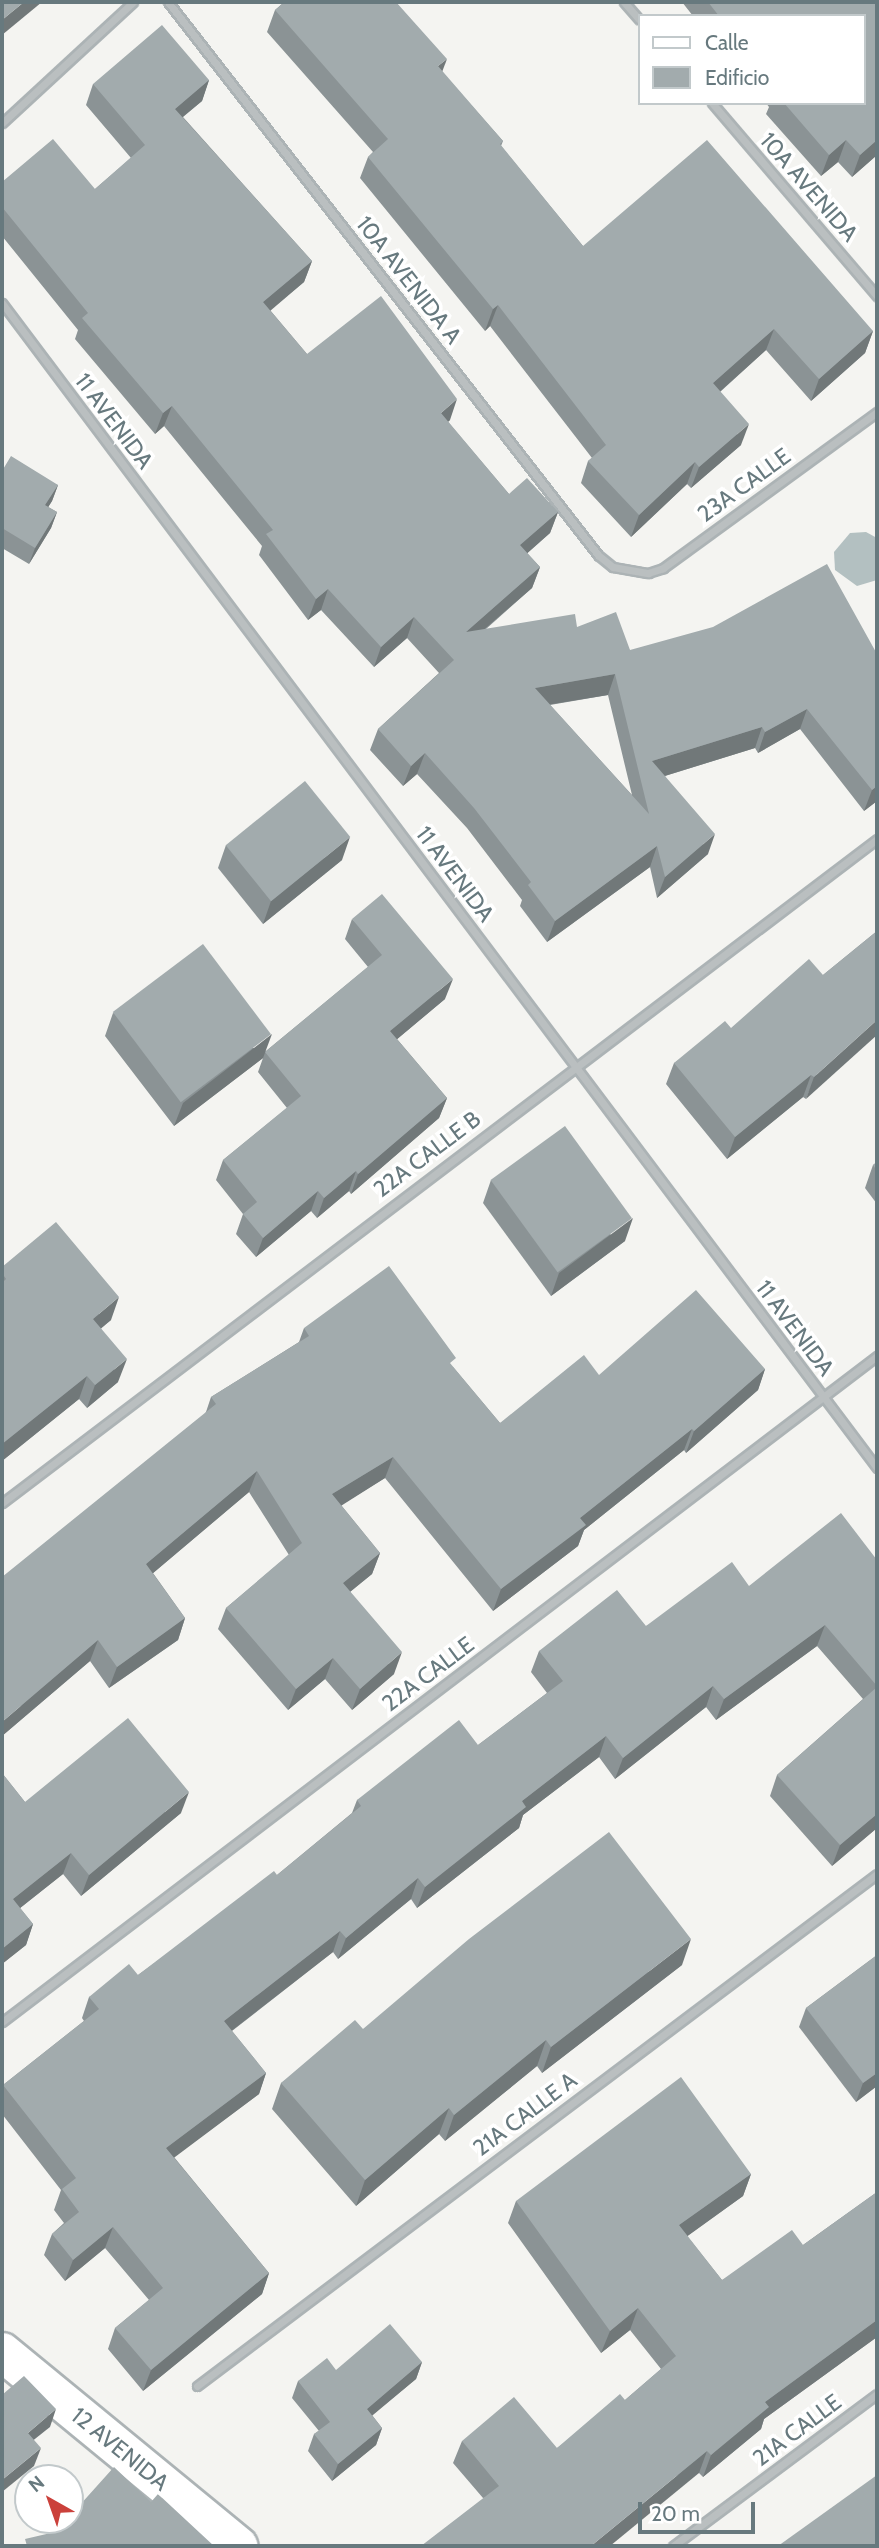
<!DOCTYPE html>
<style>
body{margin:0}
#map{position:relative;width:879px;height:2548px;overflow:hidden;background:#f4f4f1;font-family:Cabin,sans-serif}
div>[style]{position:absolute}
.water>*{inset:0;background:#b3c0c1}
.roads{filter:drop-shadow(2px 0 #acb3b5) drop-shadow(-2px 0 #acb3b5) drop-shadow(0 2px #acb3b5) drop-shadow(0 -2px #acb3b5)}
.street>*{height:7px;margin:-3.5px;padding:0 3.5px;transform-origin:3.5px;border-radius:3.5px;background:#babfc0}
.secondary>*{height:38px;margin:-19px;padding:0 19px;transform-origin:19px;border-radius:19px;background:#fff}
.wall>*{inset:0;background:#8b9395}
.shaded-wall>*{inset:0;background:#717879}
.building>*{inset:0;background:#a2abad;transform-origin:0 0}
span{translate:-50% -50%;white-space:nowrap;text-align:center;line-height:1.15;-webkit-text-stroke:7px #fff;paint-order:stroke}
.street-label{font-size:23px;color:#67797e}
.frame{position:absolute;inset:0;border:4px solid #67797e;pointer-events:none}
.legend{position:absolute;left:638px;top:14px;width:228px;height:91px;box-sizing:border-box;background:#fff;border:2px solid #c2c9cb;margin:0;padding:9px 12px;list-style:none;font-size:21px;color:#67797e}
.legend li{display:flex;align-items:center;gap:14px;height:35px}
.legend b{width:35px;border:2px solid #c2c9cb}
.north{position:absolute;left:14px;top:2464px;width:70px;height:70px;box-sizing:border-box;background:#fff;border:2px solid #c2c9cb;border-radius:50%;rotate:320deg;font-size:19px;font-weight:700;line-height:28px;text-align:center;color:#67797e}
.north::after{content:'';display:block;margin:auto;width:24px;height:32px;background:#cb413b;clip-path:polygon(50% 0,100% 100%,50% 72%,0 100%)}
.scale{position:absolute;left:638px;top:2502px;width:117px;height:32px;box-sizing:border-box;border:4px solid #67797e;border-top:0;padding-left:9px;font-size:21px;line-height:24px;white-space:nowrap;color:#67797e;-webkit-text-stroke:5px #fff;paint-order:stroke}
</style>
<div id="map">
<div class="water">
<i style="clip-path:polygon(866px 532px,877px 538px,877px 580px,857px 586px,835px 570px,834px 552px,850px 533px)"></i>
</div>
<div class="roads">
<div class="street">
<i style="left:168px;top:2px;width:701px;rotate:52.13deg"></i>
<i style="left:598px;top:555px;width:19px;rotate:39deg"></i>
<i style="left:613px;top:567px;width:36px;rotate:10deg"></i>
<i style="left:648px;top:573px;width:16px;rotate:-18deg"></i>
<i style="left:663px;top:568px;width:265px;rotate:-36.1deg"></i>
<i style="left:624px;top:2px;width:23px;rotate:49deg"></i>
<i style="left:712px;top:103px;width:254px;rotate:49.5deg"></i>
<i style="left:2px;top:123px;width:178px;rotate:-42.7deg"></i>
<i style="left:2px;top:303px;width:1457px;rotate:53.09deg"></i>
<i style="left:2px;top:1503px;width:1098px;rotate:-37.19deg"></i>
<i style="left:2px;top:2022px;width:1100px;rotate:-37.28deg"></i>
<i style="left:197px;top:2386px;width:851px;rotate:-36.98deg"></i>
<i style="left:673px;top:2546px;width:254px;rotate:-36.7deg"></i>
</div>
<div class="secondary">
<i style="left:2px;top:2352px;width:306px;rotate:39.4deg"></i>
</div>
</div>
<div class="wall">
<i style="clip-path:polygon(282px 2px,396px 2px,442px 72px,503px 141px,501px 146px,583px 246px,873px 331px,865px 353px,811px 401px,766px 350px,720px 392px,741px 445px,691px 488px,687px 484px,631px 537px,581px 483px,588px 461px,592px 458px,490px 326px,485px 331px,360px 178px,368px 157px,373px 152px,267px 32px,275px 10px,283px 3px)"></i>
<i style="clip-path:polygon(682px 2px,877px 2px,877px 155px,852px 177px,838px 162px,821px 176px,766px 114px,769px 107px,766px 103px,863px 103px,863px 16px,693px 16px)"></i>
<i style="clip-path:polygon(evenodd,209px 80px,202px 101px,183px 117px,312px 261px,304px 282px,270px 310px,307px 354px,450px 420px,448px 422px,509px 494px,558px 512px,550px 533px,527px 553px,540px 567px,532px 588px,486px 629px,577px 627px,630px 650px,877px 654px,877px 801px,864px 811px,800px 729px,758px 753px,755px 748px,665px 776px,708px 854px,657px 898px,650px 867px,547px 942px,520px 906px,522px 900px,467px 828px,417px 774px,403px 786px,370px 750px,378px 729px,439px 673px,407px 638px,374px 667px,321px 610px,308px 620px,259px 555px,262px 546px,164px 426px,155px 434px,75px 339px,78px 330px,2px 236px,2px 182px,95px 189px,131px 158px,86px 105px,93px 84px,209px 80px,608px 695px,632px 795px,550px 705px,608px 695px)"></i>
<i style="clip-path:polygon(2px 471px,58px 485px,52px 501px,48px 507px,57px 512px,51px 528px,29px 564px,2px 548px)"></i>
<i style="clip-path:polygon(226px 845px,342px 860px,263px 924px,218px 868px)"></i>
<i style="clip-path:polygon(352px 919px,445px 999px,397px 1039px,447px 1098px,439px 1118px,351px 1194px,349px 1191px,317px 1218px,311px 1211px,256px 1257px,236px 1234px,243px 1214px,216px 1180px,223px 1160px,287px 1108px,258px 1072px,263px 1058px,174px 1126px,105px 1036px,113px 1013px,266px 1051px,368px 967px,345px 939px)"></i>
<i style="clip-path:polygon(877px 931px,806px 1099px,803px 1097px,727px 1159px,666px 1084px,674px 1063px,823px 975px)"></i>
<i style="clip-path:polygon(877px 1162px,877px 1204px,865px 1188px,873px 1165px)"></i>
<i style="clip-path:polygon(491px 1180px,625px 1241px,551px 1296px,483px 1203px)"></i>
<i style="clip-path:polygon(2px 1267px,111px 1320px,101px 1328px,118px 1382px,87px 1408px,79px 1399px,2px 1461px)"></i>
<i style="clip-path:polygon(304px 1328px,453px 1367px,500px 1423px,599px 1375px,765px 1369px,758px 1390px,686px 1453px,684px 1450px,584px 1530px,578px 1546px,493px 1611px,385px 1478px,341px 1505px,380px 1553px,372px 1574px,350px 1592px,394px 1674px,352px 1710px,325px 1679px,288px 1710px,218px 1629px,226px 1608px,289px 1555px,249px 1492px,153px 1573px,185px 1618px,178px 1640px,109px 1688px,90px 1661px,2px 1736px,206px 1412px,211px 1397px,299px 1342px)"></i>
<i style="clip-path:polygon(877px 1560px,877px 1828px,832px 1866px,770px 1796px,777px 1775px,863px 1699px,817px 1646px,716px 1720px,706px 1707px,615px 1779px,599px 1757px,523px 1815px,519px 1828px,417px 1908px,411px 1899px,338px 1959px,333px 1952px,232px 2031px,266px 2073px,259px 2094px,174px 2157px,269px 2273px,262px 2294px,143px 2391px,108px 2349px,115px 2328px,149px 2300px,105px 2248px,65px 2281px,44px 2255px,52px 2234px,64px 2223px,54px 2210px,61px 2190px,2px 2114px,2px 2090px,3px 2085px,84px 2021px,82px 2018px,89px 1997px,138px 1975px,277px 1875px,352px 1813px,357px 1800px,478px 1745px,547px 1693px,531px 1672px,539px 1651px,646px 1626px,749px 1586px)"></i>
<i style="clip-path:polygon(2px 1773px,25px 1802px,181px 1813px,81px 1896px,63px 1874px,20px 1908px,33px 1924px,26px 1945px,2px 1964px)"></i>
<i style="clip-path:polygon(877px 1955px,877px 2086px,856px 2102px,799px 2027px,806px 2008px)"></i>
<i style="clip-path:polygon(682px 1965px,542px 2073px,537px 2066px,445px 2141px,439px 2134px,356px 2206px,272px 2109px,281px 2083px,363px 2029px)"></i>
<i style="clip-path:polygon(751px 2174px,743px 2196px,687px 2236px,722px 2280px,803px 2245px,877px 2192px,877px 2337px,764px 2419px,761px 2429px,703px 2477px,699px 2473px,483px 2498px,453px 2463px,462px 2441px,557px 2448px,625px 2400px,661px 2369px,630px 2330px,601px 2353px,508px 2223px,516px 2201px)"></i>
<i style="clip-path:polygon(422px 2362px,416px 2379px,372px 2415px,382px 2428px,376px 2445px,332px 2481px,308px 2451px,314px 2434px,319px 2431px,292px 2398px,298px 2381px,336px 2370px)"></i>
</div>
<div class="shaded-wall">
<i style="clip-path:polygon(24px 2px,42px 2px,2px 35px,2px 20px)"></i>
<i style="clip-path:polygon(447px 59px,439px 80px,438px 66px)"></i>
<i style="clip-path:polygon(209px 80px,202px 101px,168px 129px,175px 109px)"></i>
<i style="clip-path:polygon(846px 140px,838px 162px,821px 176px,829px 155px)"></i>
<i style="clip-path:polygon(877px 140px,877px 155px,852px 177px,860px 155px)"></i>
<i style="clip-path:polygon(312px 261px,304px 282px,256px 323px,263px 302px)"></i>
<i style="clip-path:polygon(498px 305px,490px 326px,485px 331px,493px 309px)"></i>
<i style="clip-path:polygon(774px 329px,766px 350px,705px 405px,713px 383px)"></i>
<i style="clip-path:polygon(873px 331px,865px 353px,811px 401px,819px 379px)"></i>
<i style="clip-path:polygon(457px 399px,450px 420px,433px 434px,441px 413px)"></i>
<i style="clip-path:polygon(172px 406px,164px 426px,155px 434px,163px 413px)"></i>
<i style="clip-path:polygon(749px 424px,741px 445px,691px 488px,699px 467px)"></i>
<i style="clip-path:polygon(695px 462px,687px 484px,631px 537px,639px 515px)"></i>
<i style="clip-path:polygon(58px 485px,52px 501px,39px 522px,45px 505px)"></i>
<i style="clip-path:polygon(57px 512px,51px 528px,29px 564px,35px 548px)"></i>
<i style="clip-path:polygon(558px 512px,550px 533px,513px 566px,520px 545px)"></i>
<i style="clip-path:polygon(540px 567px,532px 588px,458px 652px,466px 632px)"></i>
<i style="clip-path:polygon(328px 589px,321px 610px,308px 620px,316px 599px)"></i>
<i style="clip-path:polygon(414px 617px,407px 638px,374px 667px,381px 647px)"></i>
<i style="clip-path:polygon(615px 674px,608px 695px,528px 708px,535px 688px)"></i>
<i style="clip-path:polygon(807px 709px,800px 729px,758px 753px,765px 732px)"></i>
<i style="clip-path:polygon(762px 727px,755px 748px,645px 782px,652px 761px)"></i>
<i style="clip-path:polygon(425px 753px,417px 774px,403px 786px,411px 766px)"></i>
<i style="clip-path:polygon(877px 786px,877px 801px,864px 811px,872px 790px)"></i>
<i style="clip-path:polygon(715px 834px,708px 854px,657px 898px,665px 877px)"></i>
<i style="clip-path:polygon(350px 837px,342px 860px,263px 924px,271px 901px)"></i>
<i style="clip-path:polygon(657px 846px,650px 867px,547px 942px,555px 921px)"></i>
<i style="clip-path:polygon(453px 979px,445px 999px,383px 1051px,390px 1031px)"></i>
<i style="clip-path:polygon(877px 1020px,877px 1035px,806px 1099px,814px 1077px)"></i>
<i style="clip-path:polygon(272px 1034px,263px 1058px,174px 1126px,183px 1103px)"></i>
<i style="clip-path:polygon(811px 1075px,803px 1097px,727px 1159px,735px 1137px)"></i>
<i style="clip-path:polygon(447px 1098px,439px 1118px,351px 1194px,358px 1174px)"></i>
<i style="clip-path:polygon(356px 1171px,349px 1191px,317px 1218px,324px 1198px)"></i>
<i style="clip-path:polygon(318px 1191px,311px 1211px,256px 1257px,263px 1238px)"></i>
<i style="clip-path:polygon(633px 1218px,625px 1241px,551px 1296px,559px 1273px)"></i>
<i style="clip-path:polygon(119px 1297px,111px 1320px,85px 1342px,93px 1319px)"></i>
<i style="clip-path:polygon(127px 1359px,118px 1382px,87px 1408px,95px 1385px)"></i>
<i style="clip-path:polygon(765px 1369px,758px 1390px,686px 1453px,694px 1431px)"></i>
<i style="clip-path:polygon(87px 1376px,79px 1399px,2px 1461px,2px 1444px)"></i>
<i style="clip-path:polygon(692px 1429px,684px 1450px,584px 1530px,578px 1546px,493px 1611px,501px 1589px,580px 1518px)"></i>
<i style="clip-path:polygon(393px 1457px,385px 1478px,325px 1516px,332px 1494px)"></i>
<i style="clip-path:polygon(257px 1471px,249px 1492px,139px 1585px,146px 1564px)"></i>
<i style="clip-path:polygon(380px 1553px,372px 1574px,335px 1604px,343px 1583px)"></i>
<i style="clip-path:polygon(185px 1618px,178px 1640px,109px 1688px,117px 1667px)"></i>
<i style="clip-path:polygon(825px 1625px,817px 1646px,716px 1720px,724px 1699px)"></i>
<i style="clip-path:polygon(98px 1640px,90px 1661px,2px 1736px,2px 1722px)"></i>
<i style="clip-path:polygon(402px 1652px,394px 1674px,352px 1710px,360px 1689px)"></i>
<i style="clip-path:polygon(333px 1658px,325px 1679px,288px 1710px,296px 1689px)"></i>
<i style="clip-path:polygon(713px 1686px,706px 1707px,615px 1779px,623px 1758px)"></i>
<i style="clip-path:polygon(606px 1736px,599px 1757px,523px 1815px,519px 1828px,417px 1908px,425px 1887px,522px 1801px)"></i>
<i style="clip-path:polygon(189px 1792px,181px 1813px,81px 1896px,89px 1875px)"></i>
<i style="clip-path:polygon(877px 1814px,877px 1828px,832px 1866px,840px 1845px)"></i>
<i style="clip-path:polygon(71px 1853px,63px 1874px,5px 1920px,13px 1899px)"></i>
<i style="clip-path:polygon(418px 1878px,411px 1899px,338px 1959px,346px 1938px)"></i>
<i style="clip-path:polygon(33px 1924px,26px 1945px,2px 1964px,2px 1949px)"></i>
<i style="clip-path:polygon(340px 1931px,333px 1952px,217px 2042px,224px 2021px)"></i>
<i style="clip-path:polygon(691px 1939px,682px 1965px,542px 2073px,551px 2047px)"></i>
<i style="clip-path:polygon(546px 2040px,537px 2066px,445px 2141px,454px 2115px)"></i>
<i style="clip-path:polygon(266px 2073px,259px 2094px,159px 2169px,166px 2148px)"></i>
<i style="clip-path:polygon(877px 2073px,877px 2086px,856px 2102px,863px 2083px)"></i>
<i style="clip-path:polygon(449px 2108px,439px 2134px,356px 2206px,365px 2180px)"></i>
<i style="clip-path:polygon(751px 2174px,743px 2196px,671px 2248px,679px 2225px)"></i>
<i style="clip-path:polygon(113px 2227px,105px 2248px,65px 2281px,73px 2260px)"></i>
<i style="clip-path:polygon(269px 2273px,262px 2294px,143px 2391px,151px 2370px)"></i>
<i style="clip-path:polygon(638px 2308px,630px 2330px,601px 2353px,610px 2331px)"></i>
<i style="clip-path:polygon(877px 2320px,877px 2337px,764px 2419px,761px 2429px,703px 2477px,711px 2455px,765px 2402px)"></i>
<i style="clip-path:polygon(422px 2362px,416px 2379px,361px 2425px,367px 2409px)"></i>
<i style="clip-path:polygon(56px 2409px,50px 2427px,21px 2450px,28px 2433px)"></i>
<i style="clip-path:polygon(382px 2428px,376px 2445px,332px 2481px,338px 2464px)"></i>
<i style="clip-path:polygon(41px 2448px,34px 2466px,2px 2492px,2px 2480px)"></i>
<i style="clip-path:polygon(707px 2451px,699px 2473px,610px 2546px,591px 2546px)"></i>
</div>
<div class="building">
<i style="clip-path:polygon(2px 2px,24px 2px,2px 20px)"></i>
<i style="clip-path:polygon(285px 2px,396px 2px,447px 59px,438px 66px,503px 141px,500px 144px,583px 246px,707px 140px,873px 331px,819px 379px,774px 329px,713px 383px,749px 424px,699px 467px,695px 462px,639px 515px,588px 461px,606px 445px,498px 305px,493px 309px,368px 157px,388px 139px,275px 10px)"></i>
<i style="clip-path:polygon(708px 2px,877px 2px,877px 140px,860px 155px,846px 140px,829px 155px,784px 103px,863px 103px,863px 16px,719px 16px)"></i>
<i style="clip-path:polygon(evenodd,162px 25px,209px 80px,175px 109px,312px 261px,263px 302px,307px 354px,381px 296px,457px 399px,441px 413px,509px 494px,527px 478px,558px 512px,520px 545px,540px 567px,466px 632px,575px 614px,577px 627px,616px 612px,630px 650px,713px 627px,827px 564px,877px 654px,877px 786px,872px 790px,807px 709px,765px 732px,762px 727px,652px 761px,715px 834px,665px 877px,657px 846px,555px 921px,528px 885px,531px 882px,474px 808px,425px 753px,411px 766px,378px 729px,454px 660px,414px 617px,381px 647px,328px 589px,316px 599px,266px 534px,273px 530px,172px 406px,163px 413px,82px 318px,88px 313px,2px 207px,2px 182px,53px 139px,95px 189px,145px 145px,93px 84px,162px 25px,615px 674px,649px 814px,535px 688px,615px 674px)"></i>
<i style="clip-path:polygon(11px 456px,58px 485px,45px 505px,57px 512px,35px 548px,2px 528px,2px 471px)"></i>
<i style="left:305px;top:781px;width:72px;height:102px;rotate:51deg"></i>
<i style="clip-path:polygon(382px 894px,453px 979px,390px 1031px,447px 1098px,358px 1174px,356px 1171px,324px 1198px,318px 1191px,263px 1238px,243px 1214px,257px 1202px,223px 1160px,301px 1096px,265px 1052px,382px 955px,352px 919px)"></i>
<i style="clip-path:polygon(877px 931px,877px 1020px,814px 1077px,811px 1075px,735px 1137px,674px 1063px,725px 1021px,731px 1028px,809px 959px,823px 975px)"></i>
<i style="left:203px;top:944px;width:113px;height:113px;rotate:53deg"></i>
<i style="left:565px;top:1126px;width:114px;height:92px;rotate:54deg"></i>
<i style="clip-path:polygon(877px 1162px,877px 1171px,873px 1165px)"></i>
<i style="clip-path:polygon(56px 1222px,119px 1297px,93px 1319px,127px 1359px,95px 1385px,87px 1376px,2px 1444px,2px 1283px,6px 1279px,2px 1273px,2px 1267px)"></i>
<i style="clip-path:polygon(389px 1266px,456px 1358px,450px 1363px,500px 1423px,584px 1355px,599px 1375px,696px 1290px,765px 1369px,694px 1431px,692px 1429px,580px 1518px,586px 1525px,501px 1589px,393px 1457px,332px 1494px,380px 1553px,343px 1583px,402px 1652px,360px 1689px,333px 1658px,296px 1689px,226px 1608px,302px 1543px,257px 1471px,146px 1564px,185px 1618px,117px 1667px,98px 1640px,2px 1722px,2px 1577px,216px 1404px,211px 1397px,309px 1336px,304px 1328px)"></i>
<i style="clip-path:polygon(841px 1513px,877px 1560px,877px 1686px,825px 1625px,724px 1699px,713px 1686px,623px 1758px,606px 1736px,522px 1801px,526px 1807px,425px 1887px,418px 1878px,346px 1938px,340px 1931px,224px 2021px,266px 2073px,166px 2148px,269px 2273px,151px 2370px,115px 2328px,163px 2288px,113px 2227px,73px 2260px,52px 2234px,79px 2212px,62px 2189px,76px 2178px,3px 2085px,99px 2009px,89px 1997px,129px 1964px,138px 1975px,274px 1871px,277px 1875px,361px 1806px,357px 1800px,459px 1720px,478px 1745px,563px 1681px,539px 1651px,617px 1590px,646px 1626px,732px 1562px,749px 1586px)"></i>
<i style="clip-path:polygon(877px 1687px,877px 1814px,840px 1845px,777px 1775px)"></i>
<i style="clip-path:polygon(128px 1718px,189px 1792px,89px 1875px,71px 1853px,13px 1899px,33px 1924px,2px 1949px,2px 1773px,25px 1802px)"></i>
<i style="clip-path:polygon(609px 1832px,691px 1939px,551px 2047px,546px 2040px,454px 2115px,449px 2108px,365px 2180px,281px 2083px,355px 2020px,363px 2029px,469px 1939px)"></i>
<i style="clip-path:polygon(877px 1955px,877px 2073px,863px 2083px,806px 2008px)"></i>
<i style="clip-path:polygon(681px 2077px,751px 2174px,679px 2225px,722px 2280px,792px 2230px,803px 2245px,877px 2192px,877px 2320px,765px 2402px,769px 2407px,711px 2455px,707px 2451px,591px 2546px,421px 2546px,499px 2486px,462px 2441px,514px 2397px,557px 2448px,620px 2394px,625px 2400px,676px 2356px,638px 2308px,610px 2331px,516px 2201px)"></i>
<i style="clip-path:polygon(390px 2324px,422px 2362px,367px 2409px,382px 2428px,338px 2464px,314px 2434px,330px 2422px,298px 2381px,327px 2358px,336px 2370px)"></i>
<i style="clip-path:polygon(24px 2376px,56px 2409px,28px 2433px,41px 2448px,2px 2480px,2px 2395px)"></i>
<i style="clip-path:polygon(114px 2467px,151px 2502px,158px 2494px,214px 2546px,27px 2546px,25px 2539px,55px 2532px,66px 2520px,70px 2520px,70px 2516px)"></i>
<i style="clip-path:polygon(877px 2475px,877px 2546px,778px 2546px)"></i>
</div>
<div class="street-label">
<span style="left:809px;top:187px;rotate:49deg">10A AVENIDA</span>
<span style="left:409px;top:280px;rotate:52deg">10A AVENIDA A</span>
<span style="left:114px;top:421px;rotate:53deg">11 AVENIDA</span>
<span style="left:744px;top:485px;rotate:-36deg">23A CALLE</span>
<span style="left:455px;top:874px;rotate:53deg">11 AVENIDA</span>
<span style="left:427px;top:1154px;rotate:-37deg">22A CALLE B</span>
<span style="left:795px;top:1328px;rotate:53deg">11 AVENIDA</span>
<span style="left:428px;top:1674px;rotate:-37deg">22A CALLE</span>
<span style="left:525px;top:2114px;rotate:-37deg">21A CALLE A</span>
<span style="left:797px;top:2430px;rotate:-37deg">21A CALLE</span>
<span style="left:120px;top:2449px;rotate:39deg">12 AVENIDA</span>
</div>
<div class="frame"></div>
<ul class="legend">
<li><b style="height:9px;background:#fff"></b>Calle</li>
<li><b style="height:19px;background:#a2abad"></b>Edificio</li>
</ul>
<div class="north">N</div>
<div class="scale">20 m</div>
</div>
